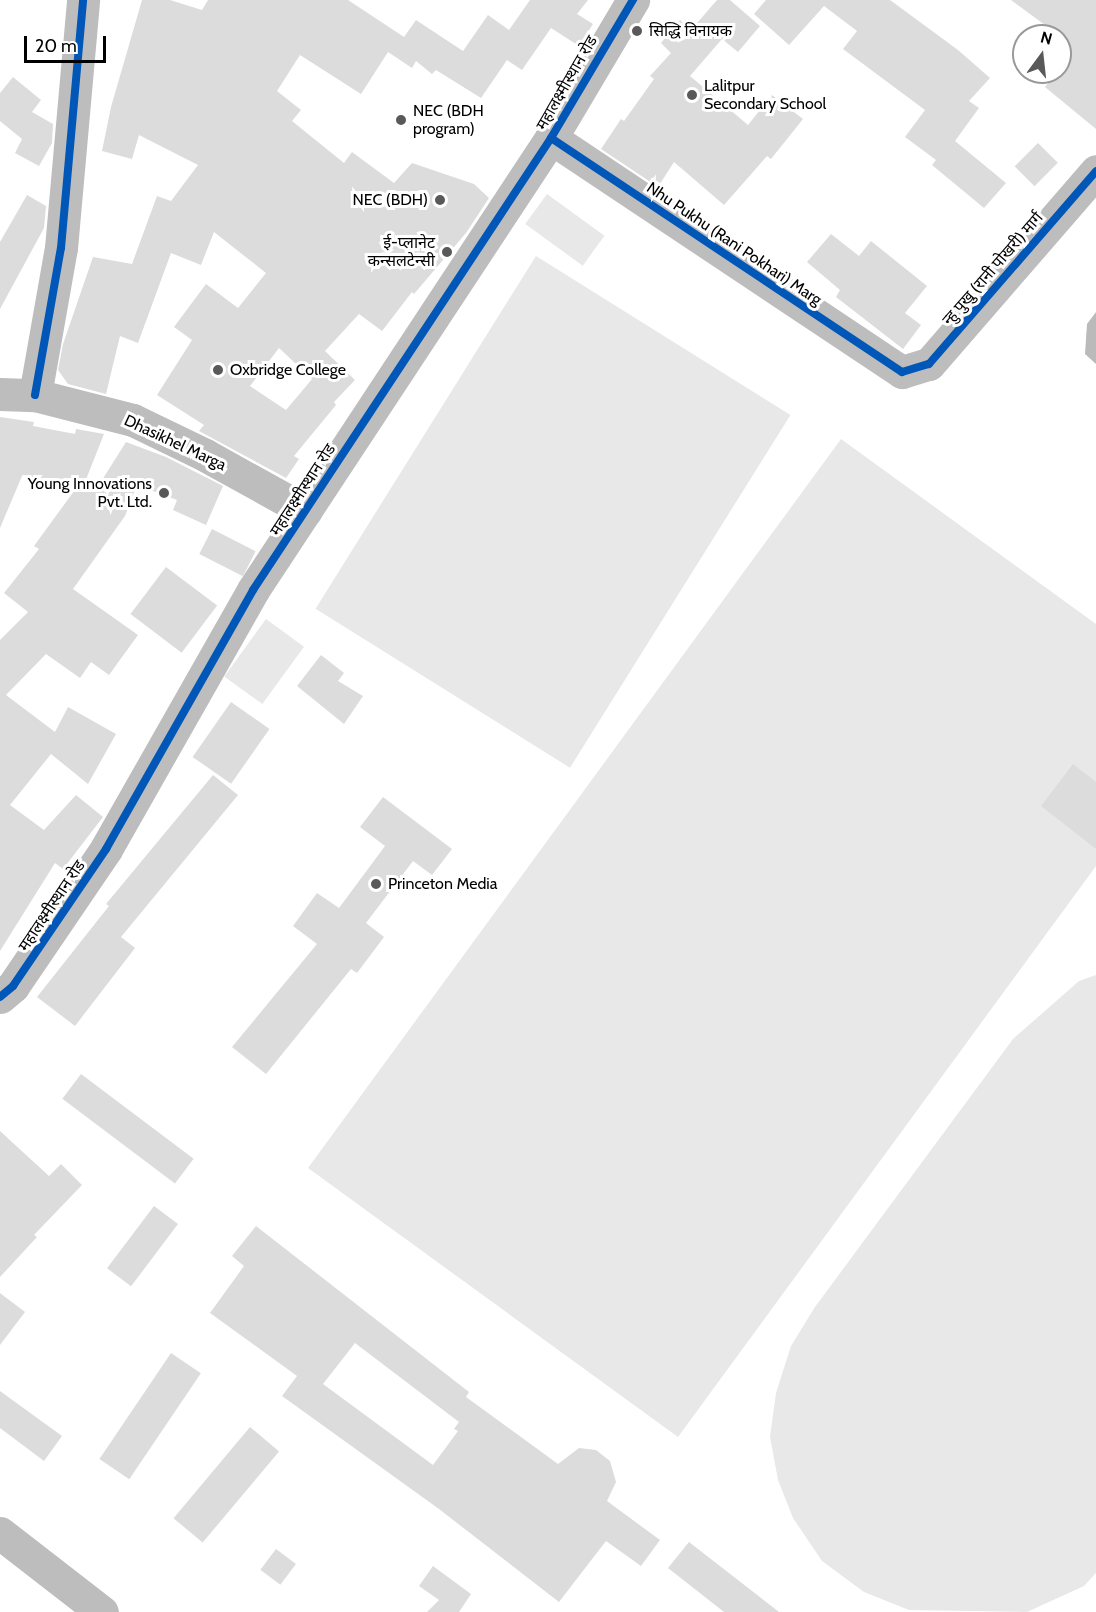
<!DOCTYPE html>
<meta charset="utf-8">
<style>
body{margin:0}
#map{position:relative;width:1096px;height:1612px;overflow:hidden;background:#fff;font-family:Cabin,"Noto Sans Devanagari",sans-serif}
div>[style]{position:absolute}
.green>*{inset:0;background:#e8e8e8;transform-origin:0 0}
.water>*{inset:0;background:#bababa}
.building>*{inset:0;background:#dcdcdc;transform-origin:0 0}
.minor>*{height:33px;margin:-16.5px;padding:0 16.5px;transform-origin:16.5px;border-radius:16.5px;background:#bdbdbd}
.cycleway>*{height:8px;margin:-4px;padding:0 4px;transform-origin:4px;border-radius:4px;background:#0057b8}
.dots>*{width:16px;height:16px;translate:-50% -50%;box-sizing:border-box;border:3px solid #fff;border-radius:50%}
span{translate:-50% -50%;white-space:nowrap;text-align:center;line-height:1.15;-webkit-text-stroke:6px #fff;paint-order:stroke}
.poi-label{font-size:16px;color:#000}
.left{translate:0 -50%;text-align:left}
.right{translate:-100% -50%;text-align:right}
.street-label{font-size:16px;color:#000}
.north{position:absolute;left:1012px;top:24px;width:60px;height:60px;box-sizing:border-box;background:#fff;border:2px solid #999;border-radius:50%;rotate:15deg;font-size:16px;font-weight:700;line-height:24px;text-align:center;color:#000}
.north::after{content:'';display:block;margin:auto;width:21px;height:27px;background:#595959;clip-path:polygon(50% 0,100% 100%,50% 72%,0 100%)}
.scale{position:absolute;left:24px;top:36px;width:82px;height:27px;box-sizing:border-box;border:3px solid #000;border-top:0;padding-left:8px;font-size:18px;line-height:21px;white-space:nowrap;color:#000;-webkit-text-stroke:4px #fff;paint-order:stroke}
</style>
<div id="map">
<div class="green">
<i style="left:547px;top:194px;width:71px;height:37px;rotate:36deg"></i>
<i style="left:536px;top:256px;width:300px;height:416px;rotate:32deg"></i>
<i style="clip-path:polygon(841px 439px,1096px 624px,1096px 866px,678px 1437px,308px 1168px)"></i>
<i style="left:266px;top:619px;width:47px;height:71px;rotate:36deg"></i>
<i style="clip-path:polygon(1096px 975px,1096px 1573px,1084px 1586px,1027px 1612px,909px 1610px,864px 1592px,822px 1561px,793px 1518px,778px 1480px,770px 1437px,776px 1393px,791px 1346px,815px 1307px,1013px 1039px,1079px 981px)"></i>
</div>
<div class="water">
<i style="clip-path:polygon(1096px 312px,1096px 364px,1085px 354px,1087px 324px)"></i>
</div>
<div class="building">
<i style="clip-path:polygon(evenodd,142px 0,170px 0,202px 10px,208px 0,348px 0,404px 37px,416px 20px,463px 51px,488px 15px,509px 30px,530px 0,588px 0,577px 14px,593px 24px,579px 46px,551px 28px,522px 70px,507px 60px,481px 98px,436px 70px,432px 74px,416px 61px,412px 68px,388px 52px,361px 94px,300px 55px,277px 91px,301px 110px,292px 121px,344px 163px,352px 152px,394px 183px,412px 163px,474px 184px,489px 198px,466px 233px,414px 294px,412px 292px,382px 331px,359px 314px,325px 351px,355px 380px,334px 402px,336px 405px,294px 456px,299px 459px,286px 478px,199px 431px,204px 425px,157px 395px,192px 340px,174px 327px,206px 284px,238px 308px,266px 273px,214px 232px,201px 265px,171px 253px,138px 343px,120px 336px,106px 394px,68px 384px,58px 370px,63px 344px,93px 257px,132px 264px,157px 196px,171px 201px,198px 165px,139px 135px,132px 159px,102px 151px,111px 107px,142px 0,279px 348px,312px 379px,286px 410px,250px 386px,279px 348px)"></i>
<i style="clip-path:polygon(717px 0,730px 0,760px 26px,738px 52px,722px 39px,690px 76px,748px 125px,772px 95px,803px 119px,771px 159px,767px 156px,724px 205px,674px 162px,658px 187px,601px 149px,621px 119px,624px 121px,654px 79px,650px 76px,671px 53px,661px 43px,680px 20px,691px 30px)"></i>
<i style="clip-path:polygon(766px 0,890px 0,958px 50px,990px 78px,969px 101px,979px 108px,955px 141px,1006px 183px,984px 208px,932px 165px,936px 160px,905px 137px,925px 110px,843px 49px,857px 31px,824px 6px,789px 45px,754px 14px)"></i>
<i style="clip-path:polygon(1011px 0,1096px 0,1096px 129px,1045px 87px,1072px 54px,1060px 44px,1060px 36px)"></i>
<i style="clip-path:polygon(13px 77px,41px 100px,32px 112px,53px 124px,52px 143px,39px 166px,15px 153px,22px 139px,0 121px,0 93px)"></i>
<i style="left:1038px;top:143px;width:28px;height:33px;rotate:45deg"></i>
<i style="clip-path:polygon(27px 195px,46px 206px,44px 228px,0 309px,0 242px)"></i>
<i style="clip-path:polygon(831px 234px,859px 256px,871px 241px,927px 286px,905px 313px,921px 325px,903px 349px,836px 297px,840px 290px,807px 262px)"></i>
<i style="clip-path:polygon(0 417px,34px 422px,33px 426px,75px 434px,76px 429px,104px 434px,85px 482px,97px 488px,126px 442px,166px 457px,223px 486px,206px 525px,173px 510px,177px 500px,137px 485px,125px 516px,73px 589px,138px 635px,109px 675px,91px 662px,80px 678px,46px 654px,6px 695px,55px 732px,68px 707px,116px 734px,88px 784px,51px 754px,10px 805px,44px 830px,76px 795px,103px 817px,63px 869px,55px 863px,0 951px,0 640px,28px 612px,4px 593px,39px 549px,34px 546px,77px 487px,22px 476px,0 528px)"></i>
<i style="left:212px;top:529px;width:49px;height:28px;rotate:27deg"></i>
<i style="left:166px;top:567px;width:64px;height:59px;rotate:37deg"></i>
<i style="clip-path:polygon(321px 655px,344px 673px,338px 681px,363px 696px,344px 724px,297px 686px)"></i>
<i style="left:231px;top:702px;width:47px;height:67px;rotate:35deg"></i>
<i style="clip-path:polygon(1073px 764px,1096px 782px,1096px 849px,1041px 806px)"></i>
<i style="clip-path:polygon(213px 775px,238px 795px,121px 937px,135px 948px,75px 1026px,37px 997px,109px 906px,106px 904px)"></i>
<i style="clip-path:polygon(383px 797px,452px 849px,432px 875px,413px 861px,366px 923px,384px 937px,357px 973px,351px 969px,266px 1074px,232px 1047px,317px 944px,293px 926px,317px 893px,339px 908px,385px 846px,360px 827px)"></i>
<i style="left:81px;top:1074px;width:141px;height:31px;rotate:37deg"></i>
<i style="clip-path:polygon(0 1131px,49px 1176px,61px 1164px,82px 1185px,34px 1235px,37px 1237px,0 1277px)"></i>
<i style="left:154px;top:1206px;width:30px;height:78px;rotate:37deg"></i>
<i style="clip-path:polygon(evenodd,256px 1226px,469px 1392px,466px 1397px,558px 1464px,579px 1448px,596px 1450px,610px 1461px,616px 1482px,607px 1501px,660px 1540px,641px 1566px,606px 1541px,559px 1602px,439px 1509px,282px 1396px,297px 1376px,210px 1313px,244px 1266px,232px 1256px,256px 1226px,355px 1343px,459px 1422px,454px 1429px,458px 1431px,433px 1465px,323px 1384px,355px 1343px)"></i>
<i style="clip-path:polygon(0 1293px,25px 1312px,0 1345px)"></i>
<i style="left:171px;top:1353px;width:36px;height:128px;rotate:34deg"></i>
<i style="clip-path:polygon(0 1391px,62px 1436px,44px 1461px,0 1428px)"></i>
<i style="left:250px;top:1427px;width:38px;height:119px;rotate:40deg"></i>
<i style="clip-path:polygon(689px 1542px,779px 1612px,724px 1612px,668px 1568px)"></i>
<i style="left:276px;top:1549px;width:25px;height:26px;rotate:37deg"></i>
<i style="clip-path:polygon(433px 1566px,471px 1594px,459px 1612px,427px 1612px,439px 1600px,419px 1586px)"></i>
</div>
<div class="minor">
<i style="left:551px;top:138px;width:422px;rotate:33.7deg"></i>
<i style="left:902px;top:372px;width:28px;rotate:-17deg"></i>
<i style="left:929px;top:364px;width:255px;rotate:-49.1deg"></i>
<i style="left:0;top:394px;width:35px;rotate:2deg"></i>
<i style="left:35px;top:395px;width:101px;rotate:14.3deg"></i>
<i style="left:133px;top:420px;width:80px;rotate:25.9deg"></i>
<i style="left:205px;top:455px;width:115px;rotate:29deg"></i>
<i style="left:35px;top:395px;width:149px;rotate:-80deg"></i>
<i style="left:61px;top:248px;width:249px;rotate:-84.9deg"></i>
<i style="left:0;top:997px;width:17px;rotate:-40deg"></i>
<i style="left:13px;top:986px;width:166px;rotate:-55.8deg"></i>
<i style="left:106px;top:849px;width:298px;rotate:-60.4deg"></i>
<i style="left:253px;top:590px;width:541px;rotate:-56.6deg"></i>
<i style="left:551px;top:138px;width:161px;rotate:-59.3deg"></i>
<i style="left:0;top:1533px;width:129px;rotate:37.8deg"></i>
</div>
<div class="cycleway">
<i style="left:551px;top:138px;width:422px;rotate:33.7deg"></i>
<i style="left:902px;top:372px;width:28px;rotate:-17deg"></i>
<i style="left:929px;top:364px;width:255px;rotate:-49.1deg"></i>
<i style="left:35px;top:395px;width:149px;rotate:-80deg"></i>
<i style="left:61px;top:248px;width:249px;rotate:-84.9deg"></i>
<i style="left:0;top:997px;width:17px;rotate:-40deg"></i>
<i style="left:13px;top:986px;width:166px;rotate:-55.8deg"></i>
<i style="left:106px;top:849px;width:298px;rotate:-60.4deg"></i>
<i style="left:253px;top:590px;width:541px;rotate:-56.6deg"></i>
<i style="left:551px;top:138px;width:161px;rotate:-59.3deg"></i>
</div>
<div class="dots">
<i style="left:637px;top:31px;background:#595959"></i>
<i style="left:692px;top:95px;background:#595959"></i>
<i style="left:401px;top:120px;background:#595959"></i>
<i style="left:440px;top:200px;background:#595959"></i>
<i style="left:447px;top:252px;background:#595959"></i>
<i style="left:218px;top:370px;background:#595959"></i>
<i style="left:164px;top:493px;background:#595959"></i>
<i style="left:376px;top:884px;background:#595959"></i>
</div>
<div class="poi-label">
<span class="left" style="left:649px;top:31px">सिद्धि विनायक</span>
<span class="left" style="left:704px;top:95px">Lalitpur<br>Secondary School</span>
<span class="left" style="left:413px;top:120px">NEC (BDH<br>program)</span>
<span class="right" style="left:428px;top:200px">NEC (BDH)</span>
<span class="right" style="left:435px;top:252px">ई-प्लानेट<br>कन्सलटेन्सी</span>
<span class="left" style="left:230px;top:370px">Oxbridge College</span>
<span class="right" style="left:152px;top:493px">Young Innovations<br>Pvt. Ltd.</span>
<span class="left" style="left:388px;top:884px">Princeton Media</span>
</div>
<div class="street-label">
<span style="left:567px;top:83px;rotate:-60deg">महालक्ष्मीस्थान रोड</span>
<span style="left:734px;top:244px;rotate:34deg">Nhu Pukhu (Rani Pokhari) Marg</span>
<span style="left:993px;top:269px;rotate:-49deg">न्हु पुखु (रानी पोखरी) मार्ग</span>
<span style="left:175px;top:443px;rotate:25deg">Dhasikhel Marga</span>
<span style="left:303px;top:490px;rotate:-57deg">महालक्ष्मीस्थान रोड</span>
<span style="left:52px;top:906px;rotate:-56deg">महालक्ष्मीस्थान रोड</span>
</div>
<div class="north">N</div>
<div class="scale">20 m</div>
</div>
